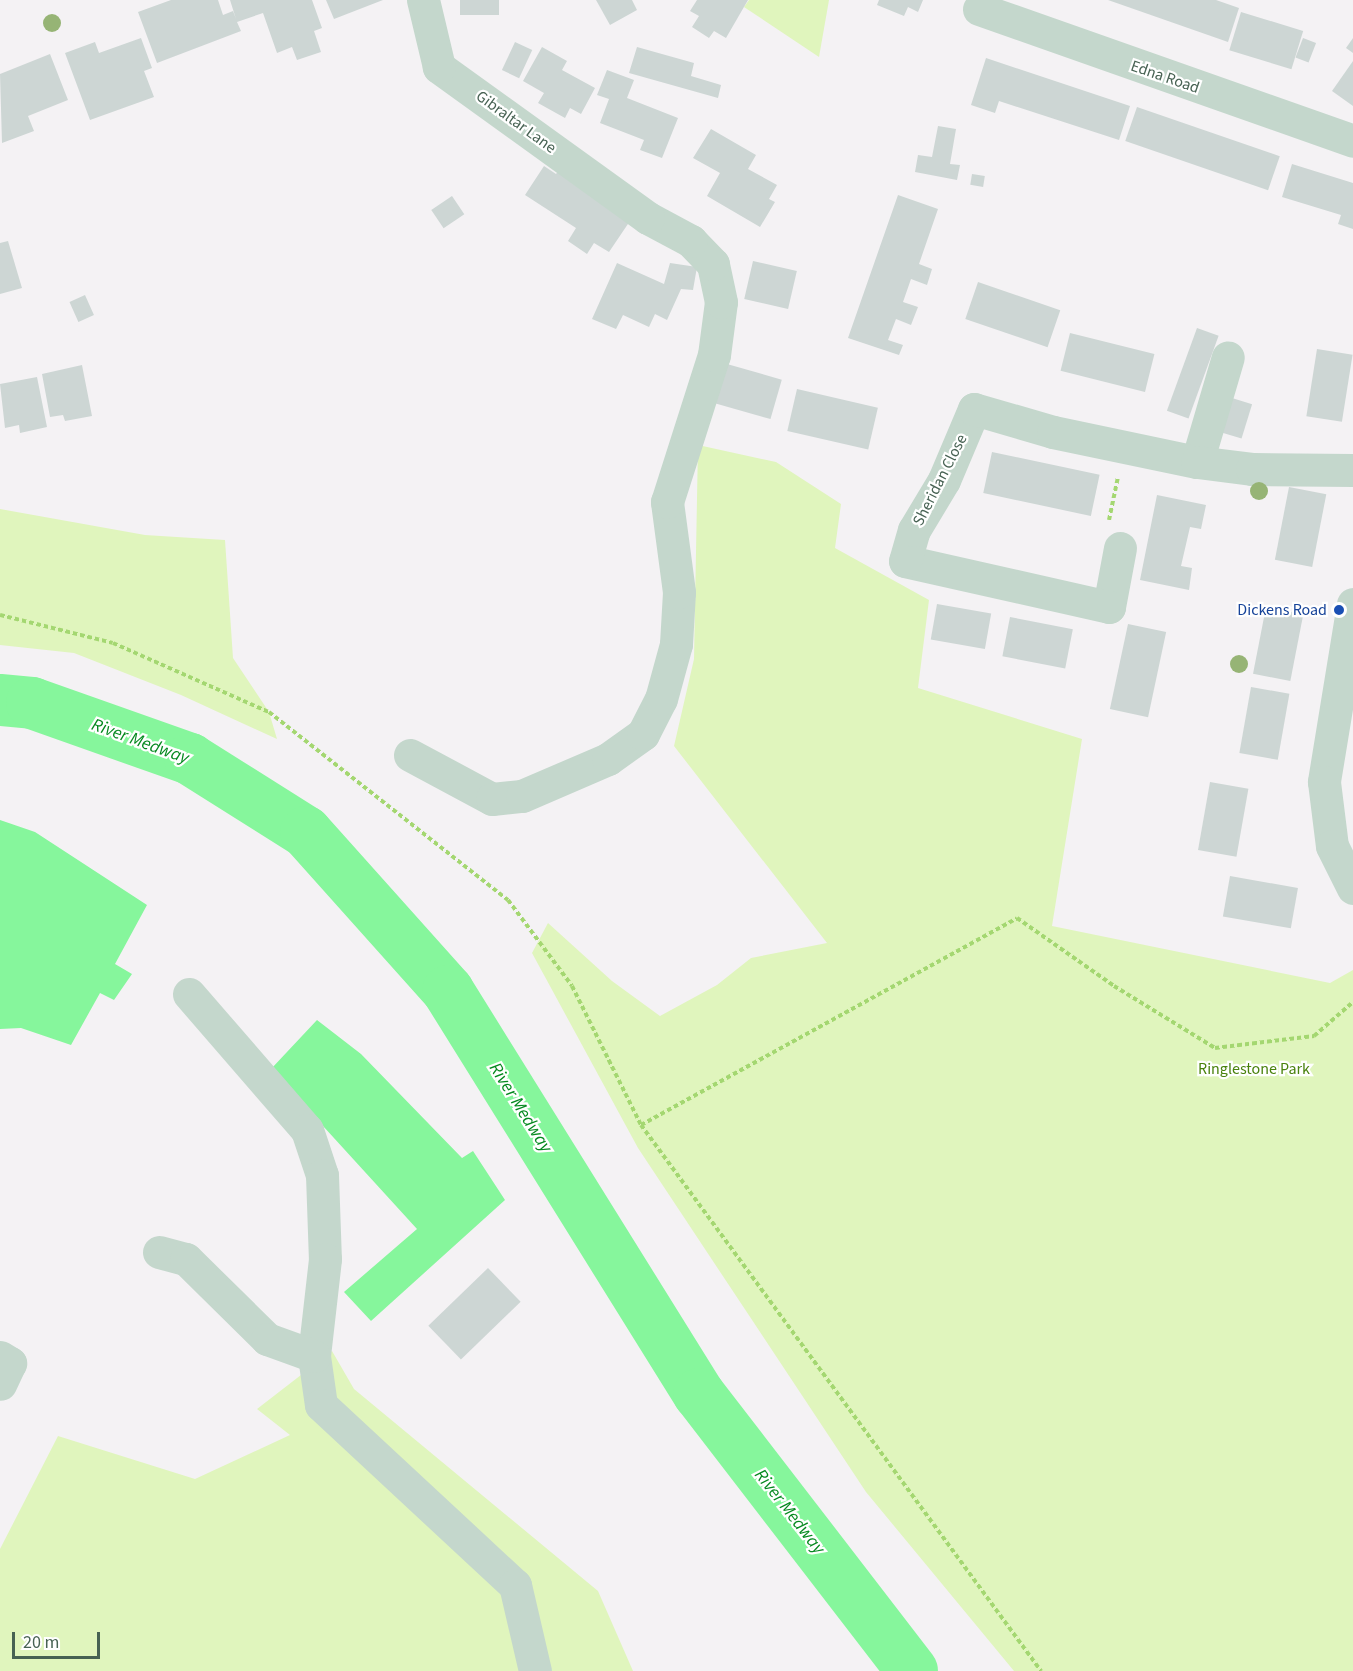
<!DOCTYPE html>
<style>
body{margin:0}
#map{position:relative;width:1353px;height:1671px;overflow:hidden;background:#f4f2f4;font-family:"Source Sans 3",sans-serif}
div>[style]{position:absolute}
.green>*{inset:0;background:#e0f5bd}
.water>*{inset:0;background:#86f69c}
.river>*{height:52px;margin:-26px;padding:0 26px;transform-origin:26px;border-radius:26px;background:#86f69c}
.building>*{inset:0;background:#cdd6d4;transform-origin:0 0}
.path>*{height:4px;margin-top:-2px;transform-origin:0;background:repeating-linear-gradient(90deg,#a4d771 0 4.5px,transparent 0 7.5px)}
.minor>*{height:33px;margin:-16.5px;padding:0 16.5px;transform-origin:16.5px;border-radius:16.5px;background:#c4d7cc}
.trees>*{width:18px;height:18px;margin:-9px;border-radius:50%;background:#96b475}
.dots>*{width:16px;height:16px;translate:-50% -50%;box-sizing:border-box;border:3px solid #fff;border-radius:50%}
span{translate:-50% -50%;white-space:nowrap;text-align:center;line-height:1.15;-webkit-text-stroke:4.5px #fff;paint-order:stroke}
.street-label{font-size:16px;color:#476253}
.transit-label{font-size:16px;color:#164399}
.right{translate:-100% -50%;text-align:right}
.park-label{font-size:16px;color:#49820d}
.water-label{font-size:18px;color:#05891f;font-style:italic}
.scale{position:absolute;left:12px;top:1632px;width:88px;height:27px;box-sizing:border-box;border:3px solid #476253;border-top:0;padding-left:8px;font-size:18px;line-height:21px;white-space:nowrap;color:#476253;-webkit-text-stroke:4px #fff;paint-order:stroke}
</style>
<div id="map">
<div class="green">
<i style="clip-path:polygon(749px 0,829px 0,819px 57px,744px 7px)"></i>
<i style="clip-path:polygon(698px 445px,776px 462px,841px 504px,835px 548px,929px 600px,918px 688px,1082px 739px,1052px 926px,1330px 983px,1353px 970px,1353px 1671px,1014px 1671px,866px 1492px,638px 1148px,532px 953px,548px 923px,612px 981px,660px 1016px,717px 985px,751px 958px,827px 943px,674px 746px,694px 659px)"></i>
<i style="clip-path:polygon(0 509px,145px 535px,225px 540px,233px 658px,269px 712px,277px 739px,181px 695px,74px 653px,0 645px)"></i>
<i style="clip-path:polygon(332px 1351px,354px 1389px,598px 1591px,633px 1671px,0 1671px,0 1549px,58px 1436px,195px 1479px,290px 1435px,257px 1409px)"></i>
</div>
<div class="water">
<i style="clip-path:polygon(0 820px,35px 832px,147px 905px,115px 964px,132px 974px,114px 1000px,100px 993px,71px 1045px,21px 1028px,0 1029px)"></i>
<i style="clip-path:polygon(317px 1020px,361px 1054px,462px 1158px,473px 1151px,505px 1200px,371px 1321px,344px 1292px,417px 1229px,271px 1069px)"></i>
</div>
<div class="river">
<i style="left:0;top:700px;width:32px;rotate:5deg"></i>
<i style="left:32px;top:703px;width:168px;rotate:19.5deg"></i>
<i style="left:190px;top:759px;width:137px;rotate:32.2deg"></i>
<i style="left:306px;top:832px;width:213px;rotate:48.2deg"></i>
<i style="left:448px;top:991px;width:475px;rotate:58.1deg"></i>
<i style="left:699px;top:1394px;width:349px;rotate:52.4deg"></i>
</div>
<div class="building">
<i style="clip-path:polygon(171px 0,218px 0,223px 15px,233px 11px,236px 19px,230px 0,312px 0,322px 28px,314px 31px,321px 52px,297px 60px,292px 47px,277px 53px,263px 13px,237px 22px,241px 31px,157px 63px,138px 12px)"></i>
<i style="clip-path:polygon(326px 0,383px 0,334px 19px)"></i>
<i style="left:460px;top:0;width:39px;height:15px"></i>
<i style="clip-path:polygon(596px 0,632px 0,637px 10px,610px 25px)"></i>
<i style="clip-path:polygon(697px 0,748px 0,726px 38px,714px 31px,709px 38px,692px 27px,699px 16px,690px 11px)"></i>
<i style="clip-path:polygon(879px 0,923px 0,918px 12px,908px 7px,904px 16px,877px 5px)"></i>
<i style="clip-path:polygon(1108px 0,1216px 0,1239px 8px,1228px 42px)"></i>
<i style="left:1241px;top:12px;width:65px;height:40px;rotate:17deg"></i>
<i style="clip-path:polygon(141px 38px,152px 68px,144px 71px,154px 97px,90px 120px,65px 53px,95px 42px,99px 53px)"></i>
<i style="left:1303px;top:38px;width:14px;height:21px;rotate:21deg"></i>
<i style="clip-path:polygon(1353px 38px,1353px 53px,1346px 48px)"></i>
<i style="left:515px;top:42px;width:19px;height:31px;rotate:25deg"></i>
<i style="clip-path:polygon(542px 47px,567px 61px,562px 70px,595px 88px,581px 114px,570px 108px,565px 118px,538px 103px,544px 93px,523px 81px)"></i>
<i style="clip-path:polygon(637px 47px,694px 63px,691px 76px,721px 85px,718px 98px,629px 73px)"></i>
<i style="clip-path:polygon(50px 54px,68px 100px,28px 116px,34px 131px,2px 143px,0 74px)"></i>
<i style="clip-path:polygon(986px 58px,1130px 106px,1119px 140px,999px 101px,995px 113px,971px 105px)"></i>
<i style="clip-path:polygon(1353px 61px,1353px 106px,1332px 91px)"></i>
<i style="clip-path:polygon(607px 70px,634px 80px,627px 98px,678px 118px,662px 158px,640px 150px,644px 140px,600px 123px,609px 99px,597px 95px)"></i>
<i style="left:1137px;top:107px;width:151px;height:36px;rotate:19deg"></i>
<i style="clip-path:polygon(938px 126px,956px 129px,950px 164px,960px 165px,957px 180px,915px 172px,918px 155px,932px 157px)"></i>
<i style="clip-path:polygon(711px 129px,756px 155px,748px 169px,777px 185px,769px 199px,775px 202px,760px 227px,707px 196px,720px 173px,693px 158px)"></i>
<i style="clip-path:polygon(1292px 164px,1353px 183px,1353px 229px,1338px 224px,1341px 215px,1282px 197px)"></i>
<i style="clip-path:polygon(544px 166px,556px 174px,559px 170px,632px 218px,609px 252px,594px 243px,587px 254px,568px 241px,576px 228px,525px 195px)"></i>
<i style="left:972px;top:174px;width:13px;height:11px;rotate:9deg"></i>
<i style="clip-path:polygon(898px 195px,938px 209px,919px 264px,932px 269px,927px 285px,911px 279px,903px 302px,918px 307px,911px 325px,896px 319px,888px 340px,903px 345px,899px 355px,848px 338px)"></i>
<i style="left:452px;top:196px;width:22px;height:25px;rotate:56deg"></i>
<i style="clip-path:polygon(8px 241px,22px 288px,0 294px,0 243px)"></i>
<i style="left:753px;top:261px;width:45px;height:39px;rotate:13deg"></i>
<i style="clip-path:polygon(617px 263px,664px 284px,670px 263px,697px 267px,693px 290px,681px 289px,667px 320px,655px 314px,649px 327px,623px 315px,616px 329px,592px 319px)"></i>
<i style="left:978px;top:282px;width:87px;height:39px;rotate:19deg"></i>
<i style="left:85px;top:295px;width:22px;height:17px;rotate:66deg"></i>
<i style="left:1197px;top:328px;width:23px;height:88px;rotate:20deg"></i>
<i style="left:1070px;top:333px;width:87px;height:39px;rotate:14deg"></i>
<i style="left:1317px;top:349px;width:36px;height:68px;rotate:9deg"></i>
<i style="left:727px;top:364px;width:57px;height:41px;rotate:16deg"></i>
<i style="clip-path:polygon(82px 365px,92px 416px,65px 421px,63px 415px,50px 417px,42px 374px)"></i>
<i style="clip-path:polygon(37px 377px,47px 427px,20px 433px,19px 425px,5px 428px,0 384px)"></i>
<i style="left:797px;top:389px;width:83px;height:43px;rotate:13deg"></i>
<i style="left:1232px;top:398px;width:21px;height:36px;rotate:17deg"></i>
<i style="left:992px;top:452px;width:110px;height:42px;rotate:12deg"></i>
<i style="left:1289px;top:487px;width:38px;height:74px;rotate:11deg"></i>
<i style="clip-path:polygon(1157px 495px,1206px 505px,1201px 529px,1190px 527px,1181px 566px,1192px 568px,1189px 590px,1140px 580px)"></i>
<i style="left:937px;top:604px;width:55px;height:36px;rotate:10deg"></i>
<i style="left:1266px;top:607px;width:38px;height:68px;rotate:11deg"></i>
<i style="left:1010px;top:617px;width:64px;height:40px;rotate:11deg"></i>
<i style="left:1128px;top:624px;width:39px;height:87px;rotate:12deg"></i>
<i style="left:1251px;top:687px;width:39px;height:67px;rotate:10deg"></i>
<i style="left:1210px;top:782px;width:39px;height:69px;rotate:10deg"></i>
<i style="left:1230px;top:876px;width:69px;height:41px;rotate:10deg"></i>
<i style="left:488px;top:1268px;width:47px;height:83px;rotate:46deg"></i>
</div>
<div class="path">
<i style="left:1109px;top:520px;width:44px;rotate:-78.2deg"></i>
<i style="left:0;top:615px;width:116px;rotate:13.9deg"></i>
<i style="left:113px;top:643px;width:171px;rotate:23.9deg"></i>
<i style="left:269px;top:712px;width:304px;rotate:38.2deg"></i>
<i style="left:508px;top:900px;width:107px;rotate:53.3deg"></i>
<i style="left:572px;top:986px;width:155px;rotate:63.6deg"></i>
<i style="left:641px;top:1125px;width:677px;rotate:53.77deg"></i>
<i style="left:641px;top:1125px;width:429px;rotate:-28.8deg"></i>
<i style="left:1017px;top:918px;width:118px;rotate:35deg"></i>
<i style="left:1114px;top:986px;width:119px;rotate:31.5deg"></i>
<i style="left:1215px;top:1048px;width:100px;rotate:-6.9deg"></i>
<i style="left:1314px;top:1036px;width:52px;rotate:-41.1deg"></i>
</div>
<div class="minor">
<i style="left:979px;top:9px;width:397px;rotate:19.4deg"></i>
<i style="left:1197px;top:462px;width:109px;rotate:-73.6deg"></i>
<i style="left:1120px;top:548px;width:60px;rotate:100.6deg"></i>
<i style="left:1109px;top:607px;width:209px;rotate:-167.3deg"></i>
<i style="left:905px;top:561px;width:32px;rotate:-74deg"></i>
<i style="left:914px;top:530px;width:58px;rotate:-59deg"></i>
<i style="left:944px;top:480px;width:77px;rotate:-67.1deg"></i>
<i style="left:974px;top:409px;width:82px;rotate:16.2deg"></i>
<i style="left:1053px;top:432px;width:147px;rotate:11.8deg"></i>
<i style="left:1197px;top:462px;width:55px;rotate:7.3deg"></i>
<i style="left:1252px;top:469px;width:101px;rotate:0.6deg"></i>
<i style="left:1353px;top:604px;width:180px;rotate:99.3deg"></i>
<i style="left:1324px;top:782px;width:64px;rotate:82.9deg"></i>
<i style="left:1332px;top:846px;width:47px;rotate:63.4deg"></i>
<i style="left:410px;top:755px;width:93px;rotate:28.2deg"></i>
<i style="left:492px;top:799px;width:30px;rotate:-6deg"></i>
<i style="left:522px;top:796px;width:94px;rotate:-23.3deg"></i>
<i style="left:608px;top:759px;width:43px;rotate:-35.5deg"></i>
<i style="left:643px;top:734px;width:39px;rotate:-63deg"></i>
<i style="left:661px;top:699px;width:57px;rotate:-74.7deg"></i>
<i style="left:676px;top:644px;width:52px;rotate:-86.7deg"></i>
<i style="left:679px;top:592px;width:91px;rotate:-97.6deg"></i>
<i style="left:667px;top:502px;width:154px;rotate:-72.3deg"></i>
<i style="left:714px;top:355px;width:53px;rotate:-82.5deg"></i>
<i style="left:721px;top:302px;width:39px;rotate:-102deg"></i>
<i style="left:713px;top:264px;width:32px;rotate:-134deg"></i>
<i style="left:691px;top:241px;width:49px;rotate:-151.9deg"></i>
<i style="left:648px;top:218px;width:258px;rotate:-144.2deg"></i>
<i style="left:439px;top:67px;width:69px;rotate:-103.4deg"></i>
<i style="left:189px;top:994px;width:180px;rotate:49.1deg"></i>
<i style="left:307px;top:1130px;width:47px;rotate:71.6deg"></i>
<i style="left:322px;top:1175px;width:84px;rotate:88deg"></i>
<i style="left:325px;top:1259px;width:98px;rotate:96.5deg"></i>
<i style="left:314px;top:1356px;width:49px;rotate:81.9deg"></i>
<i style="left:321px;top:1405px;width:265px;rotate:42.9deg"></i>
<i style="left:515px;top:1585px;width:88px;rotate:76.9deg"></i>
<i style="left:159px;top:1252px;width:28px;rotate:15deg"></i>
<i style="left:186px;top:1259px;width:114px;rotate:44.6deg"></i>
<i style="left:267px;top:1339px;width:50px;rotate:19.9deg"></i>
<i style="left:0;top:1357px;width:12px;rotate:31deg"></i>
<i style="left:10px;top:1363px;width:23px;rotate:115deg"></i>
</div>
<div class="trees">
<i style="left:52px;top:23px"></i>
<i style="left:1259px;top:491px"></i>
<i style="left:1239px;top:664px"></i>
</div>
<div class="dots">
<i style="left:1339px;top:610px;background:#1a4fb4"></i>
</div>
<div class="street-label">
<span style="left:1165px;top:77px;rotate:19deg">Edna Road</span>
<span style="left:516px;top:122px;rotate:36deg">Gibraltar Lane</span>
<span style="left:940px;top:480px;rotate:-63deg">Sheridan Close</span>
</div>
<div class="transit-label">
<span class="right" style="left:1327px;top:610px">Dickens Road</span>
</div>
<div class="park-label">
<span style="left:1254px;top:1069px">Ringlestone Park</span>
</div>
<div class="water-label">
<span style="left:140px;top:742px;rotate:20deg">River Medway</span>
<span style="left:520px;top:1108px;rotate:58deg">River Medway</span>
<span style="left:789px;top:1512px;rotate:52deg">River Medway</span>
</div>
<div class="scale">20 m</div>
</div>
